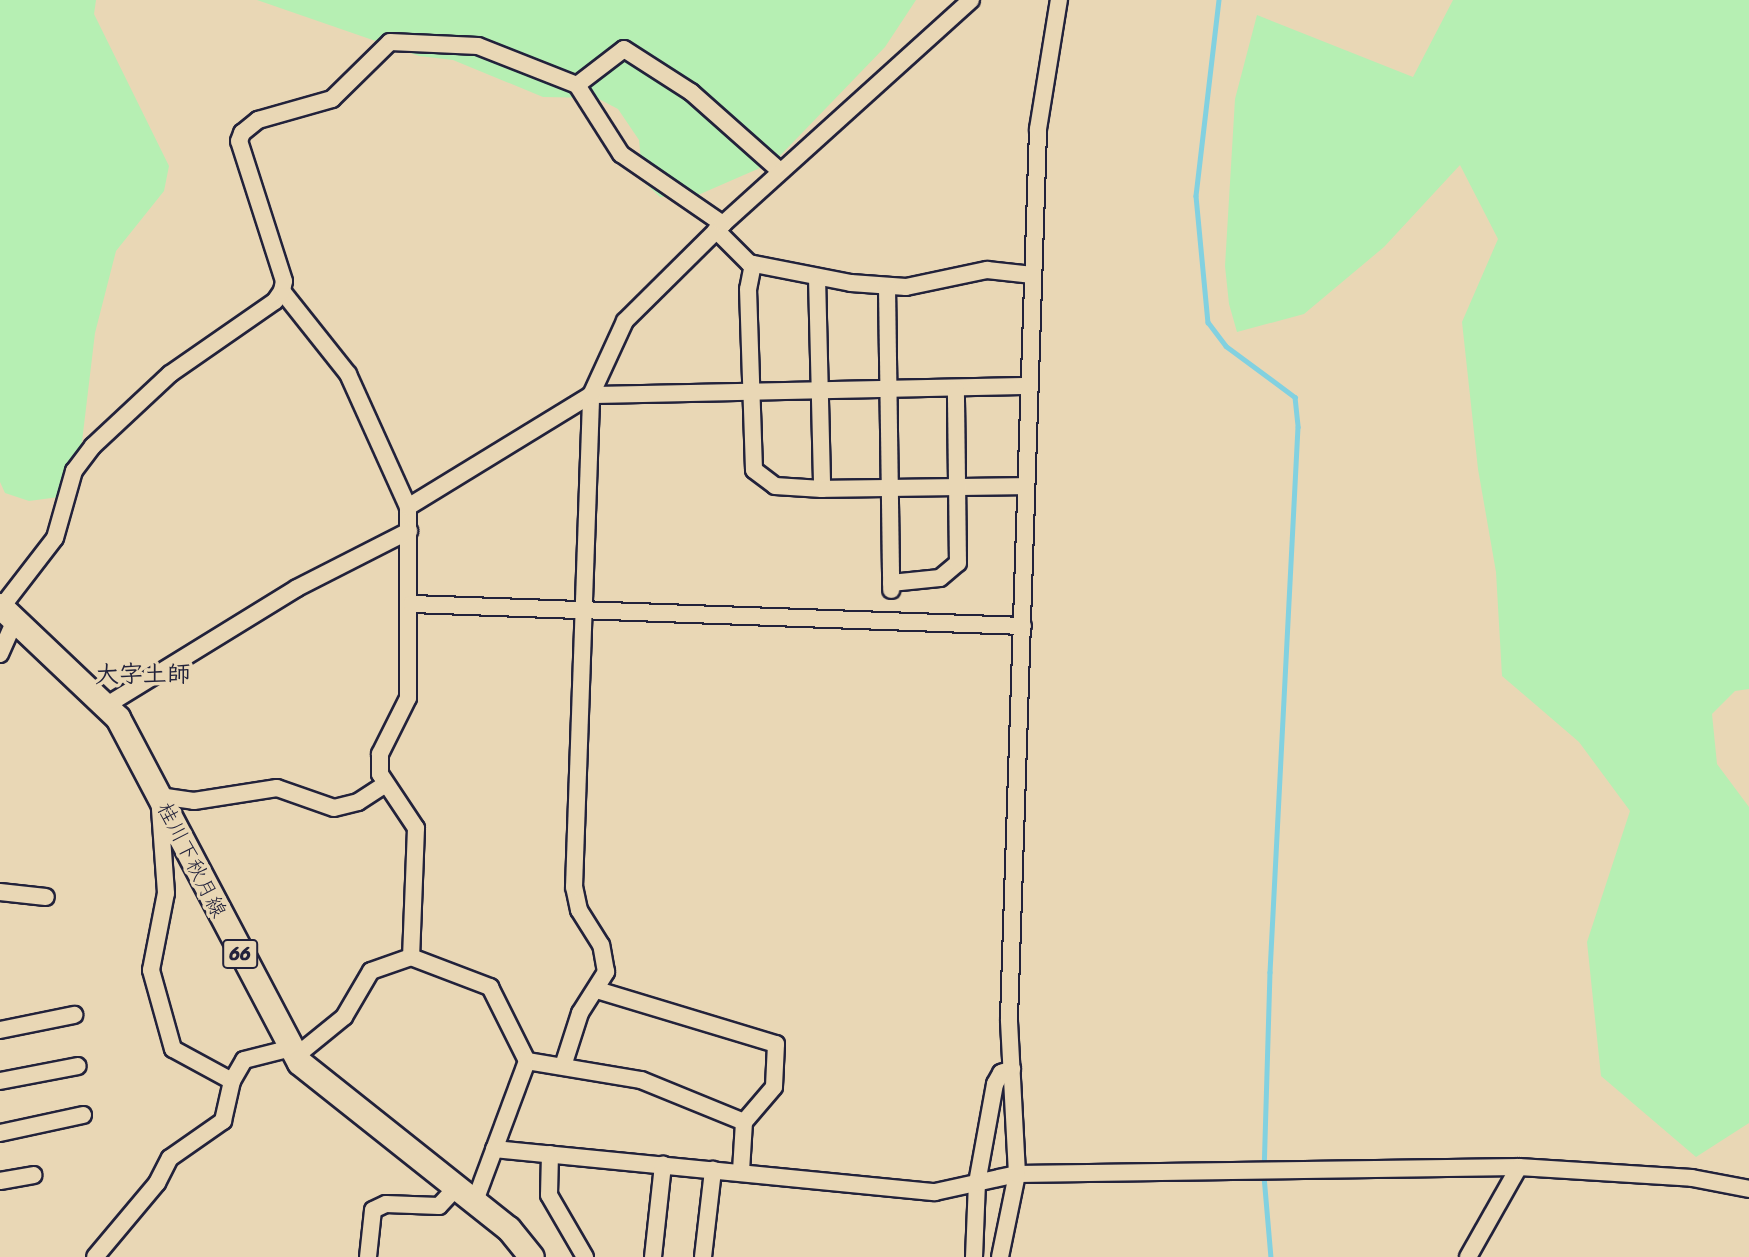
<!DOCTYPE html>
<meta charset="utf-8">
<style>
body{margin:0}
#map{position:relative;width:1749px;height:1257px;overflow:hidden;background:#e9d7b5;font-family:Sriracha,"Klee One",sans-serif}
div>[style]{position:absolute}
.green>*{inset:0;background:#b6efb3}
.stream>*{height:4.5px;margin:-2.25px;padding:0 2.25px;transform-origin:2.25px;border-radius:2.25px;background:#82d1e0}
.roads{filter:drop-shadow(2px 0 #22223b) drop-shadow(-2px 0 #22223b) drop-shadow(0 2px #22223b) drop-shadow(0 -2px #22223b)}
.minor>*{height:16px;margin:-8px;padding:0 8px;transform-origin:8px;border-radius:8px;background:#e9d7b5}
.primary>*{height:24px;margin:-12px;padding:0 12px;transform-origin:12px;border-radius:12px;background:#e9d7b5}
span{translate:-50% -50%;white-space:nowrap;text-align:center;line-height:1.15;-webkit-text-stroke:7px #e9d7b5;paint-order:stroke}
.shield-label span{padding:2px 5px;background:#e9d7b5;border:2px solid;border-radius:5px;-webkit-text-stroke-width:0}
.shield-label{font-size:19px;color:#22223b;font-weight:700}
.street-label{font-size:21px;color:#22223b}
.quarter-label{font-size:24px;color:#22223b;font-weight:700}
</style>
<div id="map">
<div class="green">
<i style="clip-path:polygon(0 0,96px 0,94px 14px,169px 166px,164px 191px,116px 251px,95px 333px,78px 475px,59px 497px,29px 501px,5px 493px,0 482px)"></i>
<i style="clip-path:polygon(257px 0,916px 0,885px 47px,774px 162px,698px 195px,660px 197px,643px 181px,639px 140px,618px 109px,597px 98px,543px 97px,453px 60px,419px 56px)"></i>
<i style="clip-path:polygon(1453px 0,1749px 0,1749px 689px,1735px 691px,1712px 714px,1717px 764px,1749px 807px,1749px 1123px,1696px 1157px,1601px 1076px,1587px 942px,1630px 811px,1579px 742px,1502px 676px,1496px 572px,1478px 469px,1462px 322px,1498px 239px,1460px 165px,1384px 247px,1304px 314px,1237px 332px,1229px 304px,1225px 266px,1235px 99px,1257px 15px,1413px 77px)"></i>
</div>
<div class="stream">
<i style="left:1219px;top:0;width:197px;rotate:96.7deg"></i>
<i style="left:1196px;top:196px;width:127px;rotate:84.6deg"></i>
<i style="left:1208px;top:322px;width:30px;rotate:53deg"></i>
<i style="left:1226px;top:346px;width:86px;rotate:36.5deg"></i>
<i style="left:1295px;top:397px;width:30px;rotate:84deg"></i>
<i style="left:1298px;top:427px;width:546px;rotate:92.94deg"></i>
<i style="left:1270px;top:972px;width:204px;rotate:91.7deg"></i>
<i style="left:1264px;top:1176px;width:81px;rotate:85.1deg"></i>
</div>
<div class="roads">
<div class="minor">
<i style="left:577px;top:85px;width:59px;rotate:-37.5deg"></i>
<i style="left:624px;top:49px;width:80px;rotate:32.7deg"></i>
<i style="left:691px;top:92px;width:119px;rotate:41.6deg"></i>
<i style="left:716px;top:230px;width:47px;rotate:45deg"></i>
<i style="left:749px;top:263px;width:104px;rotate:11.1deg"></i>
<i style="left:851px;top:283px;width:55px;rotate:4.2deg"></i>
<i style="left:906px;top:287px;width:83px;rotate:-11.9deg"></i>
<i style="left:987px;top:270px;width:46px;rotate:6.2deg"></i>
<i style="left:753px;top:264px;width:25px;rotate:101deg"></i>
<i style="left:748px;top:289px;width:181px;rotate:88.1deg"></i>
<i style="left:754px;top:470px;width:26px;rotate:37deg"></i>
<i style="left:775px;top:486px;width:47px;rotate:3.7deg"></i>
<i style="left:817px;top:277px;width:212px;rotate:88.6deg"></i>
<i style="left:822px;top:489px;width:203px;rotate:-0.8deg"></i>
<i style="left:887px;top:287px;width:303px;rotate:89.2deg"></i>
<i style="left:282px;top:291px;width:106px;rotate:51.5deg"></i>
<i style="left:348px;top:374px;width:146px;rotate:65.7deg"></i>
<i style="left:408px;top:507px;width:191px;rotate:90deg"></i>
<i style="left:408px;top:698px;width:63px;rotate:116.6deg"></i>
<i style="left:380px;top:754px;width:20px;rotate:90deg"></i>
<i style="left:380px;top:774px;width:65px;rotate:56.3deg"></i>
<i style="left:416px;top:828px;width:129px;rotate:92.2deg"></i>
<i style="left:408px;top:507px;width:215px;rotate:-31.5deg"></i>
<i style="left:591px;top:395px;width:436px;rotate:-1.2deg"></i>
<i style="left:891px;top:583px;width:49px;rotate:-5.8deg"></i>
<i style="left:940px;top:578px;width:23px;rotate:-40deg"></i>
<i style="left:958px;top:563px;width:174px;rotate:-90.7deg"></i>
<i style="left:412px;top:604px;width:611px;rotate:2.06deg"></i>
<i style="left:1px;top:608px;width:88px;rotate:-52.4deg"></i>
<i style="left:55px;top:538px;width:70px;rotate:-74.2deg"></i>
<i style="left:74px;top:471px;width:31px;rotate:-53deg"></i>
<i style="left:93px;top:446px;width:105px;rotate:-43.1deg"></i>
<i style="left:170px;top:374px;width:128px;rotate:-34.8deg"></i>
<i style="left:275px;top:301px;width:12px;rotate:-55deg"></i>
<i style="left:282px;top:291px;width:10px;rotate:-79deg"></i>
<i style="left:284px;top:281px;width:147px;rotate:-107.8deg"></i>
<i style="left:239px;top:141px;width:9px;rotate:-69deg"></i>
<i style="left:242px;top:133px;width:21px;rotate:-39deg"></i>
<i style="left:258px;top:120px;width:77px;rotate:-15.8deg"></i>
<i style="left:332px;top:99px;width:81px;rotate:-44.5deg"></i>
<i style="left:390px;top:42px;width:88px;rotate:2.6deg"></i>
<i style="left:478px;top:46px;width:106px;rotate:21.5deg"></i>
<i style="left:577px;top:85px;width:82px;rotate:57.5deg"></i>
<i style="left:621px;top:154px;width:124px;rotate:34.5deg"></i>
<i style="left:0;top:654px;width:35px;rotate:-66deg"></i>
<i style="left:107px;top:705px;width:223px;rotate:-31.6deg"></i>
<i style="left:297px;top:588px;width:126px;rotate:-27deg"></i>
<i style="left:0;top:892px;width:46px;rotate:6.2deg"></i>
<i style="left:597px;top:990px;width:187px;rotate:16.8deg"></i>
<i style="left:776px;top:1044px;width:43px;rotate:92.7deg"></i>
<i style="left:774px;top:1087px;width:46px;rotate:130.6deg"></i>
<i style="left:0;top:1030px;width:76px;rotate:-11.5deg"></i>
<i style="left:296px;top:1056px;width:62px;rotate:-39.1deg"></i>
<i style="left:344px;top:1017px;width:53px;rotate:-59.6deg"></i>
<i style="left:371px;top:971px;width:42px;rotate:-19.3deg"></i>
<i style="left:411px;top:957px;width:85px;rotate:20.8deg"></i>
<i style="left:490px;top:987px;width:83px;rotate:63.4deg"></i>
<i style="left:527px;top:1061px;width:116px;rotate:9.5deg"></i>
<i style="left:641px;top:1080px;width:111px;rotate:22.2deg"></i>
<i style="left:744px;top:1122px;width:49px;rotate:93.5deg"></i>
<i style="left:563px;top:1066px;width:56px;rotate:-72.2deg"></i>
<i style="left:580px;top:1013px;width:49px;rotate:-57.6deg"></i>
<i style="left:606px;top:972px;width:27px;rotate:-100deg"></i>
<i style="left:601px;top:945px;width:41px;rotate:-122.2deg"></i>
<i style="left:579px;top:910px;width:24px;rotate:-102deg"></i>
<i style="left:574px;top:887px;width:492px;rotate:-88deg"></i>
<i style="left:591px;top:395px;width:81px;rotate:-65.3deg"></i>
<i style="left:625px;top:321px;width:138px;rotate:-44.7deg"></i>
<i style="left:723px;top:224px;width:334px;rotate:-42.1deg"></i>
<i style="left:0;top:1081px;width:79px;rotate:-10.9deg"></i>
<i style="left:232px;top:1081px;width:67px;rotate:-151.5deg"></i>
<i style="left:173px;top:1049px;width:82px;rotate:-105.6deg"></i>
<i style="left:151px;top:970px;width:78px;rotate:-79deg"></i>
<i style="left:166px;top:893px;width:97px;rotate:-94.1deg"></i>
<i style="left:159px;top:796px;width:35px;rotate:8deg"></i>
<i style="left:194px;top:801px;width:84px;rotate:-8.9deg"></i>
<i style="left:277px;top:788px;width:60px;rotate:19.3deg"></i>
<i style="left:334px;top:808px;width:25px;rotate:-14deg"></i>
<i style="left:358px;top:802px;width:33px;rotate:-33deg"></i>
<i style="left:0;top:1133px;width:85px;rotate:-12.2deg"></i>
<i style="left:494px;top:1149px;width:443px;rotate:5.6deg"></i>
<i style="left:935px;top:1192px;width:84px;rotate:-12.4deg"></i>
<i style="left:1017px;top:1174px;width:502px;rotate:-0.8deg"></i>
<i style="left:1519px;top:1167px;width:173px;rotate:3.6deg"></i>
<i style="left:1692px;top:1178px;width:58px;rotate:10.9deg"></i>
<i style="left:550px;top:1154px;width:41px;rotate:91.4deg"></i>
<i style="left:549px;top:1195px;width:72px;rotate:59.9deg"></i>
<i style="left:0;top:1181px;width:34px;rotate:-10deg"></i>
<i style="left:475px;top:1201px;width:149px;rotate:-69.6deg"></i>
<i style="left:95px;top:1257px;width:97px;rotate:-50deg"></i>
<i style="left:157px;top:1183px;width:28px;rotate:-63deg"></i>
<i style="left:170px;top:1158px;width:65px;rotate:-34.9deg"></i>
<i style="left:223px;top:1121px;width:41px;rotate:-77.3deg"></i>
<i style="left:232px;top:1081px;width:24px;rotate:-60deg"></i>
<i style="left:244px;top:1060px;width:49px;rotate:-14.3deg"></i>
<i style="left:368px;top:1257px;width:47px;rotate:-83.9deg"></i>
<i style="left:373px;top:1210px;width:14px;rotate:-25deg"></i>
<i style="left:386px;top:1204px;width:53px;rotate:2.2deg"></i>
<i style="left:439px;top:1206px;width:25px;rotate:-47deg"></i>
<i style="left:653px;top:1257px;width:93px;rotate:-83.8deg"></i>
<i style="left:703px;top:1257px;width:88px;rotate:-83.4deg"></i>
<i style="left:974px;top:1257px;width:74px;rotate:-87.7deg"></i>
<i style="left:977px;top:1183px;width:101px;rotate:-79.7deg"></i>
<i style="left:995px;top:1084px;width:13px;rotate:-61deg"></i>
<i style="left:1001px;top:1073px;width:12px;rotate:-20deg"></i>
<i style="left:1000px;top:1257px;width:85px;rotate:-78.4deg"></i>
<i style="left:1017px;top:1174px;width:155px;rotate:-93deg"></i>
<i style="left:1009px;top:1019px;width:890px;rotate:-88.13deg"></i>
<i style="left:1038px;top:129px;width:131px;rotate:-80.8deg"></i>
<i style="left:1468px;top:1257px;width:103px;rotate:-60.5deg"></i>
</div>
<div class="primary">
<i style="left:0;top:606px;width:163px;rotate:43.5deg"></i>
<i style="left:118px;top:718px;width:390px;rotate:62.2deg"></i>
<i style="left:300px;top:1063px;width:267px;rotate:38.5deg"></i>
<i style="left:509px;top:1229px;width:36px;rotate:51deg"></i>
</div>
</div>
<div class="shield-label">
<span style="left:240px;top:954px">66</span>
</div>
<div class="street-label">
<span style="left:192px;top:860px;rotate:63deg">桂川下秋月線</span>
</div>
<div class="quarter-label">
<span style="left:143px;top:675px">大字土師</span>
</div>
</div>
